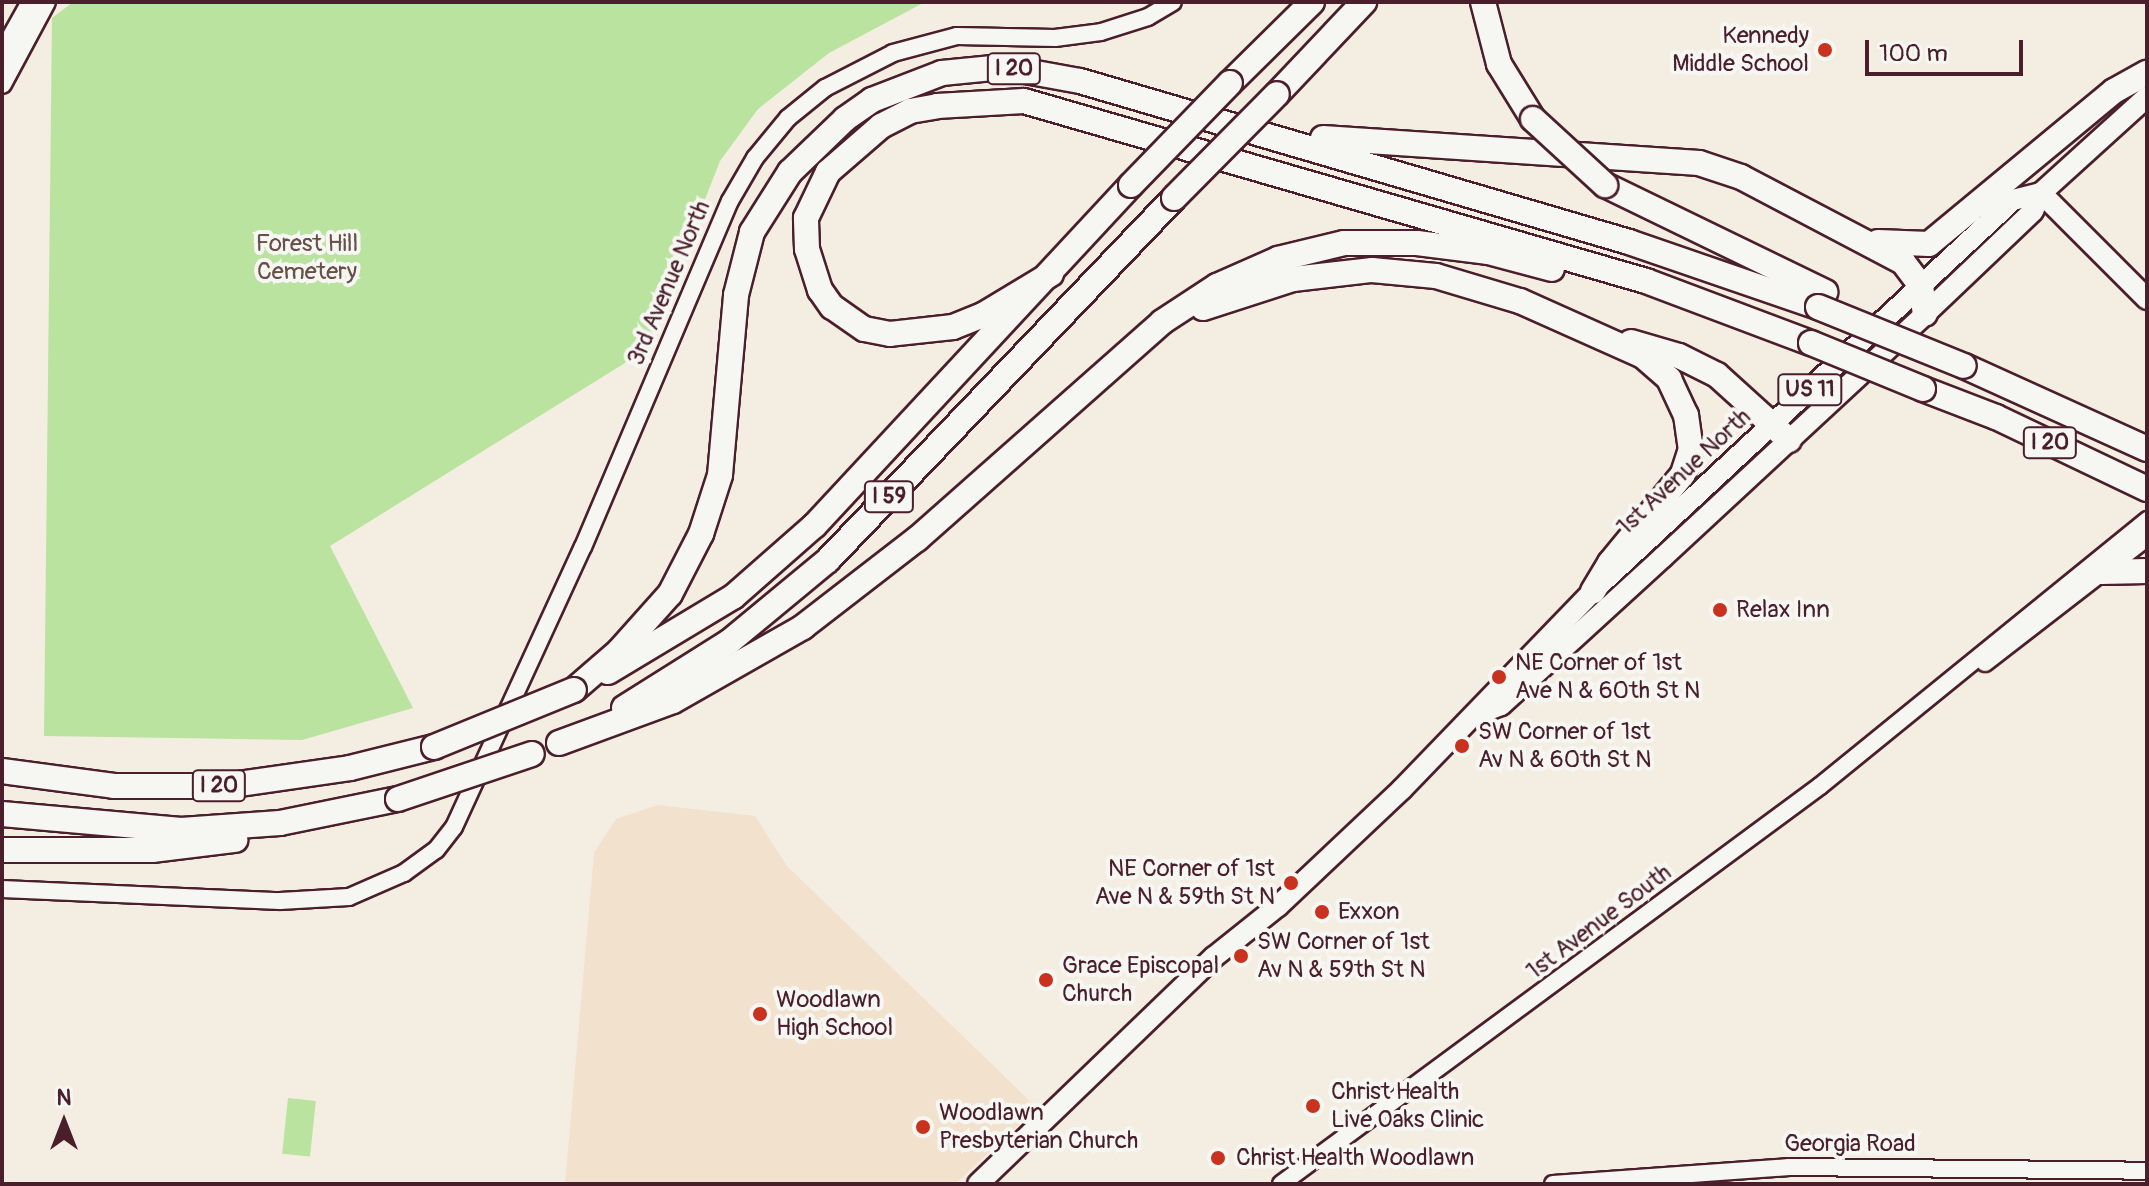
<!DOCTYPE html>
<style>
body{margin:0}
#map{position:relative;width:2149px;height:1186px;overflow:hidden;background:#f4ede1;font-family:Pangolin,sans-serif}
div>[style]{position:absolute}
.built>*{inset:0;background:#f2e2cd}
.green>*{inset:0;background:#bae39f;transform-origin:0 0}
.roads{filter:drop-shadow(2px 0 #4a1f2b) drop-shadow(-2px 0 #4a1f2b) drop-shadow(0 2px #4a1f2b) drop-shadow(0 -2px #4a1f2b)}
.tertiary>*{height:16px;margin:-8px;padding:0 8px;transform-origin:8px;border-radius:8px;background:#f6f6f2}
.secondary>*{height:18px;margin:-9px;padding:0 9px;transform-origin:9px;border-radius:9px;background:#f6f6f2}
.primary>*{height:20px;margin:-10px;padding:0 10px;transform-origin:10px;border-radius:10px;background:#f6f6f2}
.motorway>*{height:24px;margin:-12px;padding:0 12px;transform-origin:12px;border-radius:12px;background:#f6f6f2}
.bridges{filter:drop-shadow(2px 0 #4a1f2b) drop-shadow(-2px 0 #4a1f2b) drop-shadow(0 2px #4a1f2b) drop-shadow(0 -2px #4a1f2b)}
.motorway-bridge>*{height:24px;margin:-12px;padding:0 12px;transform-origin:12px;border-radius:12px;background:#f6f6f2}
.dots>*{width:22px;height:22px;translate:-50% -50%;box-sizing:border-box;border:4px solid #f6f6f2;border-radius:50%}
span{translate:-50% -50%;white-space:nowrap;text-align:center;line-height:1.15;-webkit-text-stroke:8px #f6f6f2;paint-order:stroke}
.shield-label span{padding:2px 6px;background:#f6f6f2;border:2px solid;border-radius:6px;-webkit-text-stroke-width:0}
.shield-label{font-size:22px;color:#4a1f2b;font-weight:700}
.poi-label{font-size:24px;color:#4a1f2b}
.right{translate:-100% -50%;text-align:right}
.left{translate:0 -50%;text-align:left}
.park-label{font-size:24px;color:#665048}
.street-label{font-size:24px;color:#4a1f2b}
.frame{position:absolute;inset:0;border:4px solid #4a1f2b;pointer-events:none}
.north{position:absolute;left:24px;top:1082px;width:80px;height:80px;-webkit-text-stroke:6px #f6f6f2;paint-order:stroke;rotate:0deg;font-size:22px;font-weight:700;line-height:32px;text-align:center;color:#4a1f2b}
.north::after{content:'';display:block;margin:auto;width:28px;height:36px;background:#4a1f2b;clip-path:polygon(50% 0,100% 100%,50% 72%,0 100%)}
.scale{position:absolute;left:1865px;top:40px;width:158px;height:36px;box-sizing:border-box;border:4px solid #4a1f2b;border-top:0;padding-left:10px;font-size:24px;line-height:28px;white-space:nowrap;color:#4a1f2b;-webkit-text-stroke:6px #f6f6f2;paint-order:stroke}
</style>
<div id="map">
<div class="built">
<i style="clip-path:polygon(658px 805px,755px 816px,787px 866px,1037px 1108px,955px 1184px,565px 1184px,594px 853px,616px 819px)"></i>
</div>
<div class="green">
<i style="clip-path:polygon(73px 2px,925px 2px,829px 53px,758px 109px,720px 161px,646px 350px,330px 546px,413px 708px,302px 740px,44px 736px,52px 18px)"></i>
<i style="left:288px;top:1098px;width:28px;height:56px;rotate:6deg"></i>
</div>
<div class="roads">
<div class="tertiary">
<i style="left:1985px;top:663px;width:205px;rotate:-37.7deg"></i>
<i style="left:2px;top:889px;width:278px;rotate:2.5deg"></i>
<i style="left:280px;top:901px;width:69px;rotate:-3.3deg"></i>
<i style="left:349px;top:897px;width:60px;rotate:-23.6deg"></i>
<i style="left:404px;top:873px;width:39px;rotate:-36deg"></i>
<i style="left:436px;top:850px;width:29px;rotate:-52deg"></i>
<i style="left:454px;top:827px;width:308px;rotate:-65.3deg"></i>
<i style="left:583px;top:547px;width:376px;rotate:-67deg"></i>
<i style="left:730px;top:201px;width:50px;rotate:-59.8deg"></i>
<i style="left:755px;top:158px;width:52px;rotate:-50.5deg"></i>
<i style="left:788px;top:118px;width:48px;rotate:-39deg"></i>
<i style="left:825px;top:88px;width:76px;rotate:-27.2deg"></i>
<i style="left:893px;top:53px;width:66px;rotate:-14.9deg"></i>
<i style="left:957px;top:36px;width:98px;rotate:1.2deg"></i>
<i style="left:1055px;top:38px;width:46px;rotate:-7.4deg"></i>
<i style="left:1101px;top:32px;width:49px;rotate:-17.7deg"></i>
<i style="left:1148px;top:17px;width:29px;rotate:-31deg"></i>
<i style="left:1281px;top:1184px;width:670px;rotate:-36.44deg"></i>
<i style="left:1820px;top:786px;width:422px;rotate:-39.1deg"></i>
<i style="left:1553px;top:1184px;width:237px;rotate:-4.1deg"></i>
<i style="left:1789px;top:1167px;width:358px;rotate:0.6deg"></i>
</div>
<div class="secondary">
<i style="left:2px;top:54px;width:60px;rotate:-60.9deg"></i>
<i style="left:2px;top:84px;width:93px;rotate:-61.8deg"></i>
</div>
<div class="primary">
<i style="left:2041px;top:193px;width:150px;rotate:45deg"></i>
<i style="left:1483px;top:712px;width:19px;rotate:-21deg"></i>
<i style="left:1501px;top:705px;width:219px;rotate:-42.4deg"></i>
<i style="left:1663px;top:557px;width:357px;rotate:-42.8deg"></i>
<i style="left:1925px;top:314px;width:149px;rotate:-43.6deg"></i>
<i style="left:2033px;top:211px;width:20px;rotate:-66deg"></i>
<i style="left:2041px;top:193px;width:143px;rotate:-42.2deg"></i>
<i style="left:978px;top:1184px;width:327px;rotate:-43.9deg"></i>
<i style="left:1214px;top:957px;width:82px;rotate:-38.6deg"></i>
<i style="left:1278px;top:906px;width:170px;rotate:-43.3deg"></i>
<i style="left:1402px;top:789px;width:275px;rotate:-46deg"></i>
<i style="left:1593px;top:591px;width:574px;rotate:-42.95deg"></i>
<i style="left:2013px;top:200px;width:29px;rotate:-14deg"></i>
</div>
<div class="motorway">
<i style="left:1483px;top:2px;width:64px;rotate:75.5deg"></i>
<i style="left:1499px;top:64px;width:65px;rotate:58.3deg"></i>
<i style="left:1230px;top:83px;width:115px;rotate:-44.6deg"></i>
<i style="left:1277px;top:94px;width:127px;rotate:-46.6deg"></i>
<i style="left:1323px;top:138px;width:377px;rotate:3.8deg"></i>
<i style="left:1699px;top:163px;width:44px;rotate:18.4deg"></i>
<i style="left:1741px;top:177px;width:183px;rotate:27.7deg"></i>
<i style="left:1903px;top:262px;width:30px;rotate:53deg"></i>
<i style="left:1921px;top:286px;width:28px;rotate:82deg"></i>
<i style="left:1605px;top:185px;width:245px;rotate:25.9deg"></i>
<i style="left:1878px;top:242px;width:51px;rotate:2.2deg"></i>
<i style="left:1929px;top:244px;width:240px;rotate:-39.6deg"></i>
<i style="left:2114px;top:91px;width:38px;rotate:-29deg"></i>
<i style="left:1051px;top:274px;width:79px;rotate:148.9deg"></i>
<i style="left:983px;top:315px;width:32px;rotate:158deg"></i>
<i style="left:953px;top:327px;width:63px;rotate:173.7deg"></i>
<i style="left:890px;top:334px;width:26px;rotate:-169deg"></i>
<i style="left:864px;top:329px;width:39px;rotate:-145deg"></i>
<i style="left:832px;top:307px;width:21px;rotate:-125deg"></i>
<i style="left:820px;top:290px;width:43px;rotate:-107.6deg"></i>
<i style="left:807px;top:249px;width:31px;rotate:-92deg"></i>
<i style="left:806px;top:218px;width:51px;rotate:-64.4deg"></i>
<i style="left:828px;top:172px;width:70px;rotate:-41deg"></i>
<i style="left:881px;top:126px;width:33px;rotate:-27deg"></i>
<i style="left:910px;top:111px;width:27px;rotate:-10deg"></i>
<i style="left:937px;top:106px;width:87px;rotate:-3.3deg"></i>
<i style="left:1024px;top:101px;width:648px;rotate:16.14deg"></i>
<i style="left:1646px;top:281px;width:176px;rotate:20.6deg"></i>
<i style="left:1203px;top:308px;width:95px;rotate:-17.9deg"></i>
<i style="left:1293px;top:279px;width:80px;rotate:-6.5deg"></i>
<i style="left:1372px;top:270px;width:64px;rotate:5.4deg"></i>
<i style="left:1436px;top:276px;width:88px;rotate:16.6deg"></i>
<i style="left:1520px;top:301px;width:135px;rotate:24.1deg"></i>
<i style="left:1643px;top:356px;width:35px;rotate:41deg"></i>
<i style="left:1669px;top:379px;width:40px;rotate:65deg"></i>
<i style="left:1686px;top:415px;width:34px;rotate:82deg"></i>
<i style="left:1691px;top:449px;width:26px;rotate:108deg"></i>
<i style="left:1683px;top:474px;width:115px;rotate:129.4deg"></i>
<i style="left:1610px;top:563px;width:33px;rotate:121deg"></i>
<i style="left:1631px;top:342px;width:50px;rotate:16.3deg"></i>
<i style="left:1679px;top:356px;width:42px;rotate:26.6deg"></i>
<i style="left:1717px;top:375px;width:97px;rotate:42.1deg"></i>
<i style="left:1964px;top:366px;width:201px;rotate:24.4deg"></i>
<i style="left:1923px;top:389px;width:78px;rotate:21deg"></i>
<i style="left:1996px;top:417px;width:167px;rotate:25.5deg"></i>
<i style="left:2101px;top:572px;width:46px;rotate:-1.2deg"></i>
<i style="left:608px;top:672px;width:146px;rotate:-31deg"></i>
<i style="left:733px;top:597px;width:109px;rotate:-41.3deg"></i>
<i style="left:815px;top:525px;width:464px;rotate:-47.1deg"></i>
<i style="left:574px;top:690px;width:60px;rotate:-40.9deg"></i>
<i style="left:619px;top:651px;width:76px;rotate:-48.2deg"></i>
<i style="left:670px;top:594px;width:68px;rotate:-62.7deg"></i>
<i style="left:701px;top:534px;width:62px;rotate:-72.1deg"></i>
<i style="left:720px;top:475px;width:181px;rotate:-84.9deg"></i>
<i style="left:736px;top:295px;width:65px;rotate:-75.7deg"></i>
<i style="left:752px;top:232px;width:71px;rotate:-57.7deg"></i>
<i style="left:790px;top:172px;width:76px;rotate:-43.9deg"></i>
<i style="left:845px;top:119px;width:33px;rotate:-35deg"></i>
<i style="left:872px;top:100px;width:75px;rotate:-21.1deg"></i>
<i style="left:942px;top:73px;width:61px;rotate:-5.6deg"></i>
<i style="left:1003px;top:67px;width:78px;rotate:10.3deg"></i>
<i style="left:1080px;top:81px;width:572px;rotate:16.34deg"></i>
<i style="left:1629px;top:242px;width:200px;rotate:19deg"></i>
<i style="left:624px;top:708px;width:124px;rotate:-32.2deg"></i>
<i style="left:729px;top:642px;width:129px;rotate:-39.6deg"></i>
<i style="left:828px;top:560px;width:501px;rotate:-46.29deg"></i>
<i style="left:559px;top:743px;width:121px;rotate:-20.2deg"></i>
<i style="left:673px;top:701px;width:150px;rotate:-29.6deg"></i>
<i style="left:803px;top:627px;width:144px;rotate:-37.7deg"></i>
<i style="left:917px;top:539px;width:327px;rotate:-41.5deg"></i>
<i style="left:1162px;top:322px;width:66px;rotate:-33.2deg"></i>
<i style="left:1217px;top:286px;width:67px;rotate:-23.9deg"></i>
<i style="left:1278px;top:259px;width:68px;rotate:-13.6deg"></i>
<i style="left:1344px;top:243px;width:73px"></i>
<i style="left:1417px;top:243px;width:72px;rotate:7.2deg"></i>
<i style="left:1488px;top:252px;width:66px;rotate:14.9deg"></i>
<i style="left:2px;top:771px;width:113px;rotate:7.6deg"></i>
<i style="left:114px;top:786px;width:111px"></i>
<i style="left:225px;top:786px;width:126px;rotate:-8.2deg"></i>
<i style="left:350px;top:768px;width:87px;rotate:-14deg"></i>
<i style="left:2px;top:814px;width:180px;rotate:5.1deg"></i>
<i style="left:181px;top:830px;width:99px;rotate:-4deg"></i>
<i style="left:280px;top:823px;width:120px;rotate:-11.5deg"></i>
<i style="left:2px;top:850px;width:150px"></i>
<i style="left:152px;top:850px;width:84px;rotate:-6.9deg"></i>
</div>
</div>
<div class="bridges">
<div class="motorway-bridge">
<i style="left:1533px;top:119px;width:98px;rotate:42.5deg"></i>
<i style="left:1131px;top:185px;width:142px;rotate:-45.9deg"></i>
<i style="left:1174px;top:198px;width:146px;rotate:-45.3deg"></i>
<i style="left:1818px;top:307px;width:157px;rotate:22deg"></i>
<i style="left:1811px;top:343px;width:121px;rotate:22.3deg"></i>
<i style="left:434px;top:747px;width:151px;rotate:-22.2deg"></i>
<i style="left:398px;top:799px;width:141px;rotate:-18.6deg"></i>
</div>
</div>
<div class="dots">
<i style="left:1825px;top:50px;background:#c8321e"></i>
<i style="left:1720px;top:610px;background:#c8321e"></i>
<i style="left:1499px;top:677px;background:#c8321e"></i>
<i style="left:1462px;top:746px;background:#c8321e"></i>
<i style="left:1291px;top:883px;background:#c8321e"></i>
<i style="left:1322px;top:912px;background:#c8321e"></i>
<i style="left:1241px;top:956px;background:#c8321e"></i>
<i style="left:1046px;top:980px;background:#c8321e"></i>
<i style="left:760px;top:1014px;background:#c8321e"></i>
<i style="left:1313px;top:1106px;background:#c8321e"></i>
<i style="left:923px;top:1127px;background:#c8321e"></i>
<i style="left:1218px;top:1158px;background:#c8321e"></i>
</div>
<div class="shield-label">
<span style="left:1014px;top:69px">I 20</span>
<span style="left:1810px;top:390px">US 11</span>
<span style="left:2050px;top:443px">I 20</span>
<span style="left:889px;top:497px">I 59</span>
<span style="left:219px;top:786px">I 20</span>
</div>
<div class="poi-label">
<span class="right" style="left:1809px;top:50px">Kennedy<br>Middle School</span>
<span class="left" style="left:1736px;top:610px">Relax Inn</span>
<span class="left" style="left:1515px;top:677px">NE Corner of 1st<br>Ave N &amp; 60th St N</span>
<span class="left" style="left:1478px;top:746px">SW Corner of 1st<br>Av N &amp; 60th St N</span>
<span class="right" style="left:1275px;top:883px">NE Corner of 1st<br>Ave N &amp; 59th St N</span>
<span class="left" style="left:1338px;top:912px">Exxon</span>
<span class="left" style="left:1257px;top:956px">SW Corner of 1st<br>Av N &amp; 59th St N</span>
<span class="left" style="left:1062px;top:980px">Grace Episcopal<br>Church</span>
<span class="left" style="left:776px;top:1014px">Woodlawn<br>High School</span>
<span class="left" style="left:1331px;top:1106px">Christ Health<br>Live Oaks Clinic</span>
<span class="left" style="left:939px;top:1127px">Woodlawn<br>Presbyterian Church</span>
<span class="left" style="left:1236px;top:1158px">Christ Health Woodlawn</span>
</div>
<div class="park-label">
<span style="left:307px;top:258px">Forest Hill<br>Cemetery</span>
</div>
<div class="street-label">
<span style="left:669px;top:283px;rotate:-67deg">3rd Avenue North</span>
<span style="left:1684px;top:472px;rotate:-43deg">1st Avenue North</span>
<span style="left:1599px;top:922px;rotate:-37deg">1st Avenue South</span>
<span style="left:1850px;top:1144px">Georgia Road</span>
</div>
<div class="frame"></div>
<div class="north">N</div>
<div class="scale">100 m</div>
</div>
